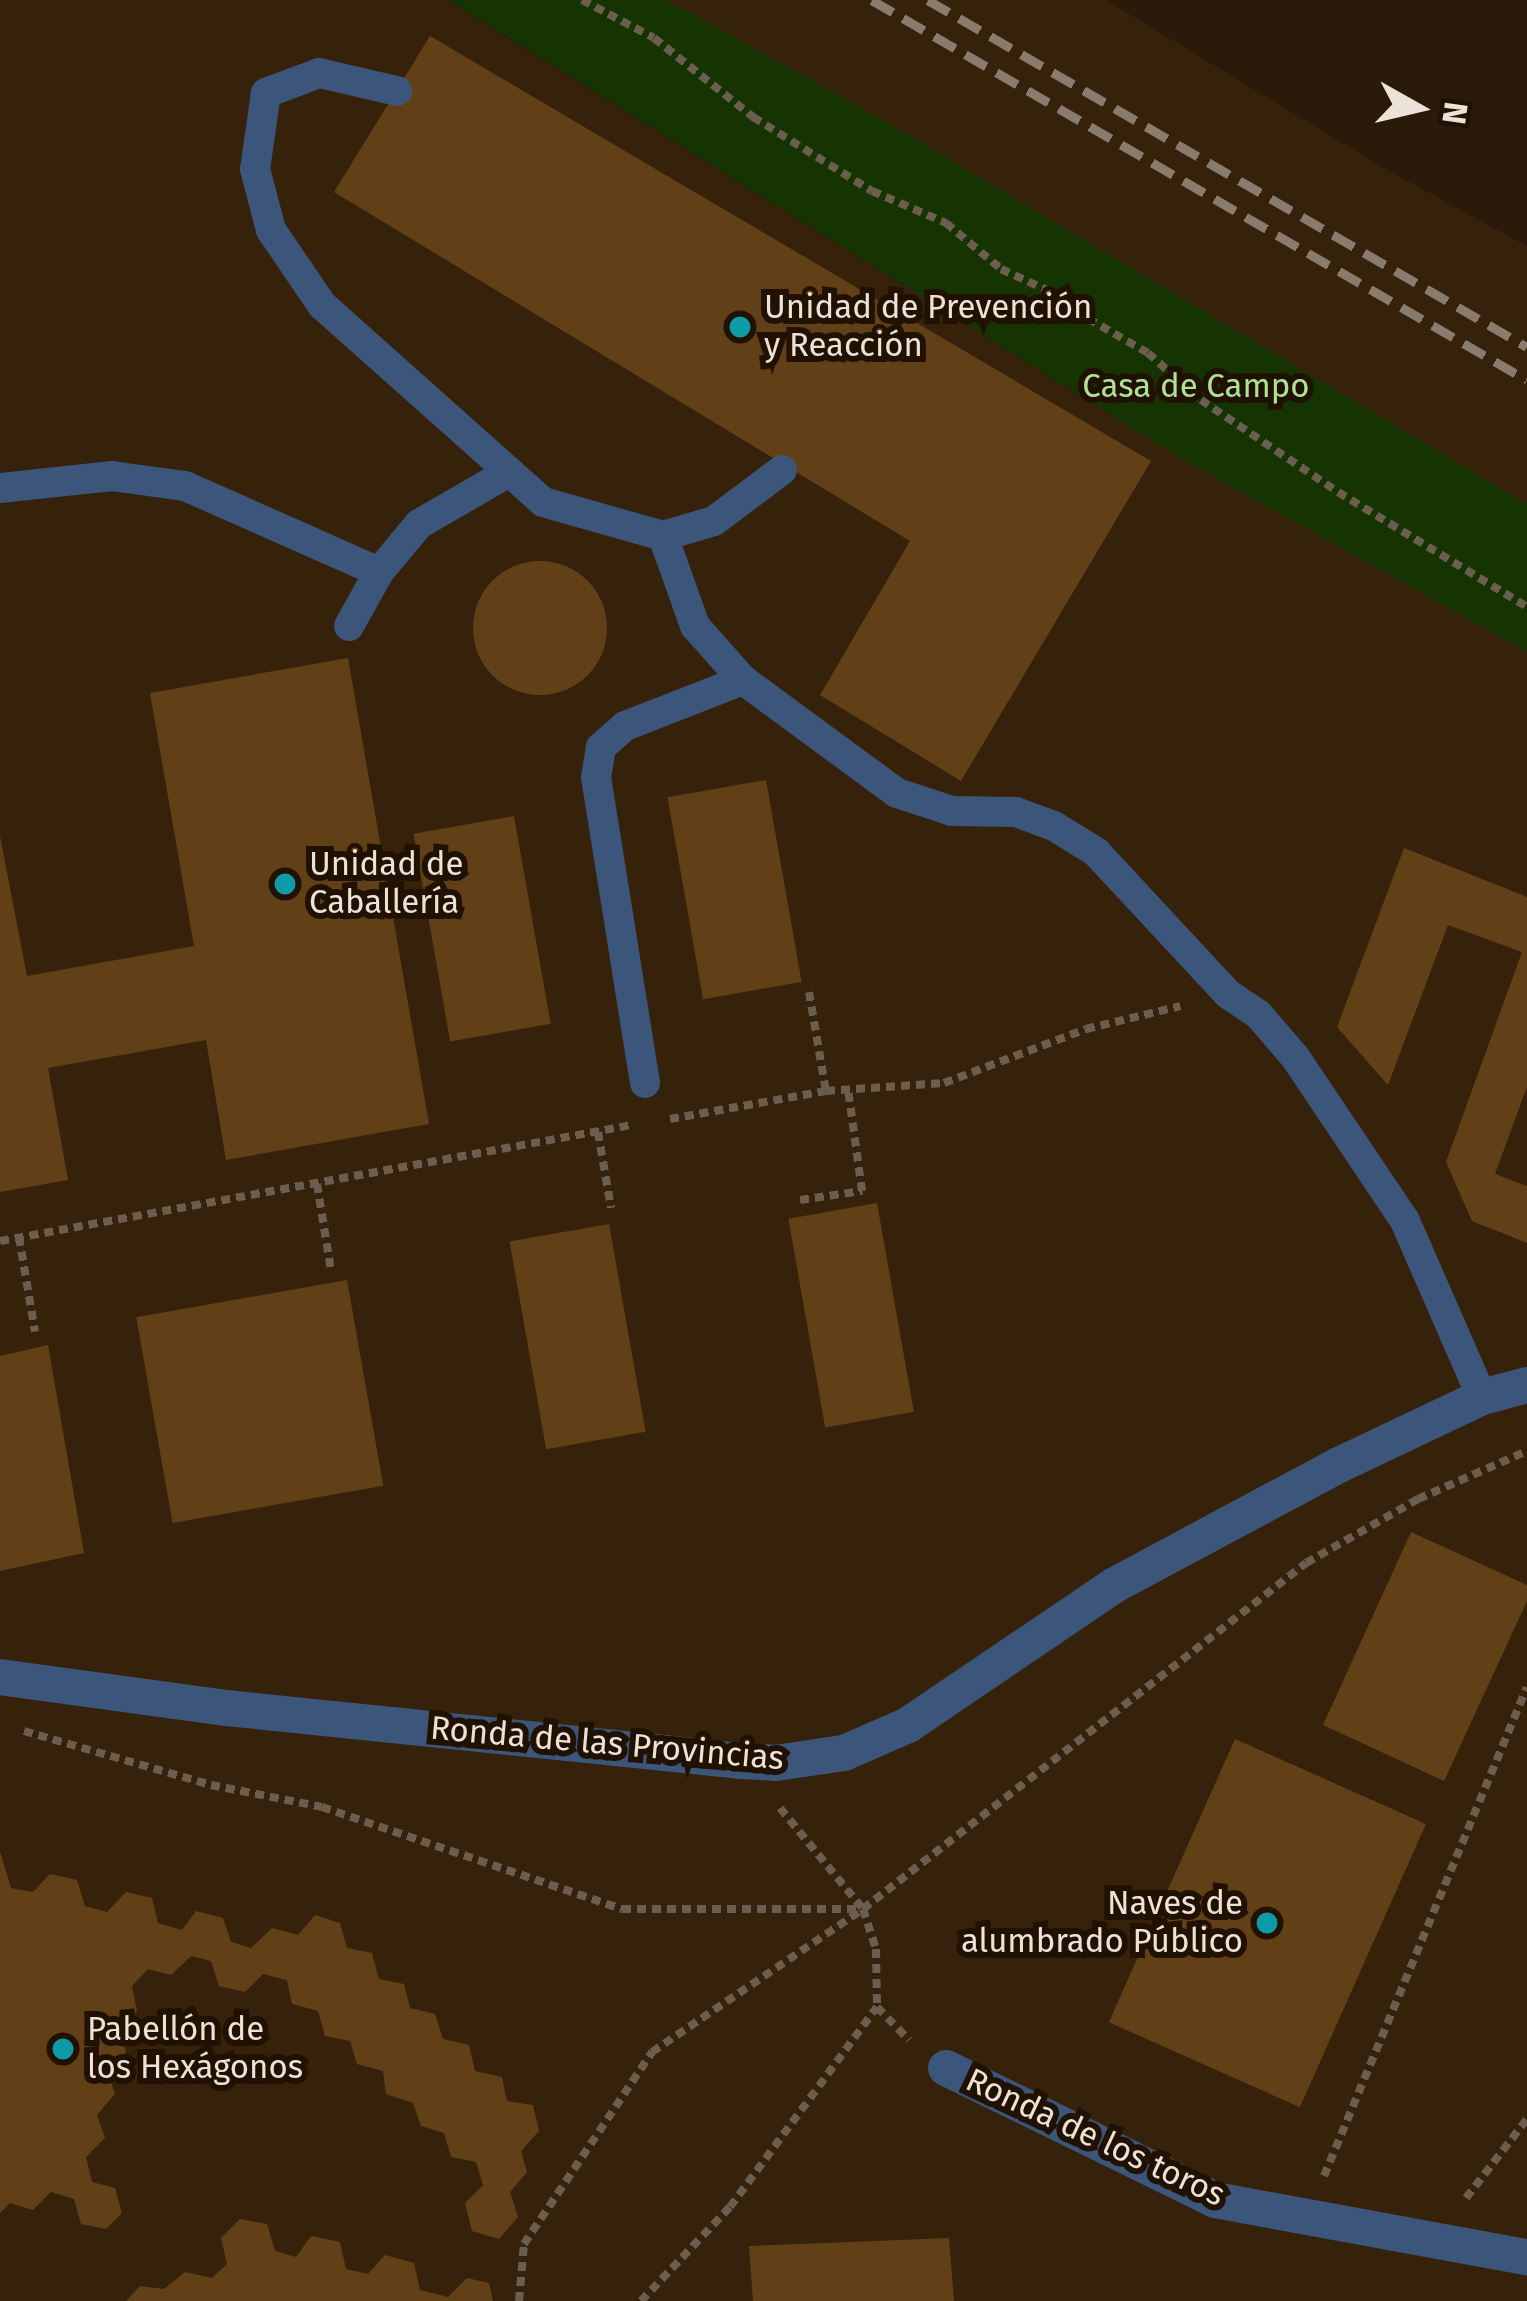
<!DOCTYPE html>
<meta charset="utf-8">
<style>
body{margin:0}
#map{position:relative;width:1527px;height:2301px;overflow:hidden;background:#291a09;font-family:"Fira Sans",sans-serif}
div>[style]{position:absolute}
.built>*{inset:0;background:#36220b}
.green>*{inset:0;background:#163402}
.building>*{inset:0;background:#624017;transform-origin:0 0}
.round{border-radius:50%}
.path>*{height:8px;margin-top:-4px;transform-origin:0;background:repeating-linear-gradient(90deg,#6b5e4f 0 9px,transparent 0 15px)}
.lane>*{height:30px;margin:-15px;padding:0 15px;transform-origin:15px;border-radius:15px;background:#3c557a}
.street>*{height:36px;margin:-18px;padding:0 18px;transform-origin:18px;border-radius:18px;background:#3c557a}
.rail>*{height:9px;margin-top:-4.5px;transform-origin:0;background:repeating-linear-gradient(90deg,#897c6e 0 24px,transparent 0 36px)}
.dots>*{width:33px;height:33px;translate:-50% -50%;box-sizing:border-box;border:6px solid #201102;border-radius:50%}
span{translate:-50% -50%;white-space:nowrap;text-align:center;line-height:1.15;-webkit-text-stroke:12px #201102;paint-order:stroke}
.poi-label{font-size:33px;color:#ece2d7}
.left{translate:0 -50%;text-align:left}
.right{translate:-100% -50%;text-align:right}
.park-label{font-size:33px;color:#ade393}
.street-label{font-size:33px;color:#ece2d7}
.north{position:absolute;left:1359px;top:48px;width:120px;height:120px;-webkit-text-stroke:9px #201102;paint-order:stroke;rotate:98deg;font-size:33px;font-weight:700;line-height:48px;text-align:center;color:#ece2d7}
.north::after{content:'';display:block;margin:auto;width:42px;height:54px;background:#ece2d7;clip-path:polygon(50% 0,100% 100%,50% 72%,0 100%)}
</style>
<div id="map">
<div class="built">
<i style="clip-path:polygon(0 0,447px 0,1167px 450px,1527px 652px,1527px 2301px,0 2301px)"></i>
<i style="clip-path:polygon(665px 0,1106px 0,1384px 168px,1527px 246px,1527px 504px,883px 120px)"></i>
</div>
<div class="green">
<i style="clip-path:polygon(448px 0,665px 0,684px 9px,883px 120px,1527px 504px,1527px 652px,1167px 450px)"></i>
</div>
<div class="building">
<i style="clip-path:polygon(430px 36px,1151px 461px,961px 781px,820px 695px,910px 541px,334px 192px)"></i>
<i class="round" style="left:473px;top:561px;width:134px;height:134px"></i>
<i style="clip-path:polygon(348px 658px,429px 1124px,226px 1160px,206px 1040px,48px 1068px,68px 1180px,0 1192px,0 836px,27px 976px,194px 946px,150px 693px)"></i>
<i style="left:766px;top:780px;width:205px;height:100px;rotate:80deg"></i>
<i style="left:514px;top:816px;width:211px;height:102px;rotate:80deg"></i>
<i style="clip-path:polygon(1404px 848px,1527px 897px,1527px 1087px,1495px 1174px,1527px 1186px,1527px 1243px,1472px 1221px,1446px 1162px,1522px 952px,1448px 925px,1388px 1085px,1337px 1027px)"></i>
<i style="left:877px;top:1203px;width:212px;height:90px;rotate:80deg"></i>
<i style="left:609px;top:1224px;width:211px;height:101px;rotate:80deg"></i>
<i style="left:347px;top:1280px;width:209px;height:214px;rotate:80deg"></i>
<i style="clip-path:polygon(48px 1345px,84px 1553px,0 1571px,0 1356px)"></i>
<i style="clip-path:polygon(1411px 1532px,1527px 1585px,1527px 1601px,1444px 1781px,1323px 1725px)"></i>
<i style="left:1235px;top:1739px;width:209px;height:310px;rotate:24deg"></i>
<i style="clip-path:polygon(0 1852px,11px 1888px,33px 1892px,50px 1874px,77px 1880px,85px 1906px,107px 1912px,126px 1892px,152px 1898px,158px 1923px,182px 1930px,196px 1911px,223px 1918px,231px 1942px,251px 1948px,272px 1928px,298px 1935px,315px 1915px,340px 1923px,347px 1948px,372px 1953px,379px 1979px,404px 1984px,410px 2008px,435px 2014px,443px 2039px,469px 2045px,475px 2071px,502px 2077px,507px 2101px,533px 2105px,539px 2131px,521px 2151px,527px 2172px,510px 2192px,518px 2217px,499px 2239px,472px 2231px,465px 2203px,483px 2185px,476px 2162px,451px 2157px,444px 2133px,421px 2126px,413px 2103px,386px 2094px,383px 2071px,357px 2064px,350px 2041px,325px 2036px,318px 2011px,292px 2004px,287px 1980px,263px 1974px,245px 1992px,219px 1986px,211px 1961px,191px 1956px,171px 1975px,148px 1969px,132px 1986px,137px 2011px,120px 2031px,126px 2052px,108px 2072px,115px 2094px,97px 2115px,105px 2138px,86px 2157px,92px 2182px,115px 2188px,122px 2213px,106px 2229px,81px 2224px,74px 2199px,51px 2192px,33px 2210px,10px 2203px,0 2213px)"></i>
<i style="clip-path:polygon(240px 2219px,267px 2224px,275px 2251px,296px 2257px,311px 2236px,340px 2242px,346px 2269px,368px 2274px,385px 2255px,414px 2263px,420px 2290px,448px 2297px,467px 2278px,489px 2283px,493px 2301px,126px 2301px,140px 2286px,164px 2289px,185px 2272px,212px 2278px,227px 2264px,221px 2238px)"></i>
<i style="clip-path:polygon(949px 2238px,954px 2301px,753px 2301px,749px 2246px)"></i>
</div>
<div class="path">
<i style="left:582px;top:0;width:81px;rotate:27.8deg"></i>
<i style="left:654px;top:38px;width:127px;rotate:38.6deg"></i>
<i style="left:753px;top:117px;width:140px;rotate:31.9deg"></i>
<i style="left:872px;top:191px;width:81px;rotate:23.4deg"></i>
<i style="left:946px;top:223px;width:72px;rotate:39.9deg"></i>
<i style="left:1001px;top:269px;width:65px;rotate:24.6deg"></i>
<i style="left:1060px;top:296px;width:21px;rotate:45deg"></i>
<i style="left:1075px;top:311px;width:84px;rotate:29.9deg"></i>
<i style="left:1148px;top:353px;width:71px;rotate:41.6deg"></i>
<i style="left:1201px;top:400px;width:165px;rotate:33.9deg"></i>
<i style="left:1338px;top:492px;width:221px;rotate:31.3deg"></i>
<i style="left:809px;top:992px;width:100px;rotate:80.3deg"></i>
<i style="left:670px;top:1119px;width:158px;rotate:-10.2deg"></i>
<i style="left:826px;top:1091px;width:118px;rotate:-3.9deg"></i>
<i style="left:944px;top:1083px;width:152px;rotate:-20.8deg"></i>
<i style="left:1086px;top:1029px;width:97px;rotate:-13.7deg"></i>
<i style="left:598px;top:1132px;width:77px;rotate:80.3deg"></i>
<i style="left:317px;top:1184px;width:87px;rotate:80.8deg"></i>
<i style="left:800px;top:1200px;width:63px;rotate:-8.3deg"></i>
<i style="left:862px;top:1191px;width:103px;rotate:-97.8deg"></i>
<i style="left:19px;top:1237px;width:96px;rotate:80.4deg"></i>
<i style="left:0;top:1241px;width:643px;rotate:-10.4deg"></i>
<i style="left:24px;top:1731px;width:195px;rotate:16.1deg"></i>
<i style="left:211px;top:1785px;width:113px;rotate:11.2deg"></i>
<i style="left:322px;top:1807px;width:317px;rotate:18.8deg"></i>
<i style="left:622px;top:1909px;width:241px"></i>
<i style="left:863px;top:1909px;width:562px;rotate:-37.99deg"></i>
<i style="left:1306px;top:1563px;width:129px;rotate:-29.7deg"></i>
<i style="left:1418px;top:1499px;width:119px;rotate:-23.8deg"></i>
<i style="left:780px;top:1808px;width:129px;rotate:50.6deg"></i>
<i style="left:877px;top:2007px;width:46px;rotate:45.9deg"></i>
<i style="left:1324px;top:2176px;width:529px;rotate:-67.46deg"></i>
<i style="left:1466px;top:2198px;width:100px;rotate:-52.3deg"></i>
<i style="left:519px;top:2301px;width:57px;rotate:-85deg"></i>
<i style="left:524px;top:2244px;width:231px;rotate:-56.3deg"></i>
<i style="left:652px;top:2052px;width:255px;rotate:-34.1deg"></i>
<i style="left:863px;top:1909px;width:42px;rotate:72deg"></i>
<i style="left:876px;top:1949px;width:58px;rotate:89deg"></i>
<i style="left:641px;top:2301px;width:129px;rotate:-46.6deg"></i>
<i style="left:730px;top:2207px;width:248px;rotate:-53.7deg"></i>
</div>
<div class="lane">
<i style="left:397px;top:91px;width:80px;rotate:-167deg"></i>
<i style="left:319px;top:73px;width:57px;rotate:159.3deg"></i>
<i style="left:266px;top:93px;width:77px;rotate:98.2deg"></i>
<i style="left:255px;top:169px;width:63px;rotate:75.3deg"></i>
<i style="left:271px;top:230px;width:91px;rotate:55.8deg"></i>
<i style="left:322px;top:305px;width:296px;rotate:41.7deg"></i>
<i style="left:543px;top:502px;width:125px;rotate:15.8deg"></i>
<i style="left:663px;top:536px;width:53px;rotate:-16.4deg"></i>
<i style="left:714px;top:521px;width:85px;rotate:-36.9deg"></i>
<i style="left:0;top:488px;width:113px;rotate:-6.1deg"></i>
<i style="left:112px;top:476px;width:74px;rotate:7.8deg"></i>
<i style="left:185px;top:486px;width:212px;rotate:23.9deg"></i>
<i style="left:663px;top:536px;width:96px;rotate:70.4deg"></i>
<i style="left:695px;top:626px;width:72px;rotate:48.4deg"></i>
<i style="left:743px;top:680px;width:191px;rotate:36.3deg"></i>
<i style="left:897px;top:793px;width:58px;rotate:18.1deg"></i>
<i style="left:952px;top:811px;width:64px;rotate:0.9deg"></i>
<i style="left:1016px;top:812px;width:40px;rotate:20.2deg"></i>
<i style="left:1054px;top:826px;width:49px;rotate:31.8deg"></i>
<i style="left:1096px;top:852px;width:194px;rotate:47.1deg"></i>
<i style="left:1228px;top:994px;width:36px;rotate:34deg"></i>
<i style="left:1258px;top:1014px;width:57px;rotate:49.3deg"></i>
<i style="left:1295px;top:1057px;width:197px;rotate:56.1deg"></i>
<i style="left:1405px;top:1221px;width:192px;rotate:66.4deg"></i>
<i style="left:349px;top:626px;width:62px;rotate:-60.9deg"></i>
<i style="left:379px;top:572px;width:62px;rotate:-50.2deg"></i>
<i style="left:419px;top:524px;width:104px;rotate:-30deg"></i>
<i style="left:645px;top:1083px;width:309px;rotate:-99.1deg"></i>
<i style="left:596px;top:778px;width:31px;rotate:-81deg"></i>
<i style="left:601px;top:747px;width:32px;rotate:-41deg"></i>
<i style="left:625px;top:726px;width:127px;rotate:-21.3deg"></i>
</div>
<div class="street">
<i style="left:0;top:1677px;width:229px;rotate:7.8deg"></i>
<i style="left:227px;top:1708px;width:518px;rotate:5.88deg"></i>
<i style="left:742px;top:1761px;width:34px;rotate:3deg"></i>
<i style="left:776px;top:1763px;width:69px;rotate:-8.4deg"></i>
<i style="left:844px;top:1753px;width:70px;rotate:-23.6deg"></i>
<i style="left:908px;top:1725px;width:248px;rotate:-34.1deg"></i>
<i style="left:1113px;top:1586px;width:256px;rotate:-28.2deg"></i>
<i style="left:1339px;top:1465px;width:158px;rotate:-25.4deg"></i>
<i style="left:1482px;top:1397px;width:47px;rotate:-14.9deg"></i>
<i style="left:946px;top:2068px;width:300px;rotate:26.1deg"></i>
<i style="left:1215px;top:2200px;width:317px;rotate:10.4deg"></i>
</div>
<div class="rail">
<i style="left:872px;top:0;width:757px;rotate:30.12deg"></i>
<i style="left:928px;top:0;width:692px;rotate:30.08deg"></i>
</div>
<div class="dots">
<i style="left:740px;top:327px;background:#0f9aa8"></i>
<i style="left:285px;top:884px;background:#0f9aa8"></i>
<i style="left:1267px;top:1923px;background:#0f9aa8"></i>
<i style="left:63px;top:2049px;background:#0f9aa8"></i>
</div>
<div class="poi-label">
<span class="left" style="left:764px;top:327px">Unidad de Prevención<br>y Reacción</span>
<span class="left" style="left:309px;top:884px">Unidad de<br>Caballería</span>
<span class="right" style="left:1243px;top:1923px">Naves de<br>alumbrado Público</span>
<span class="left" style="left:87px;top:2049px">Pabellón de<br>los Hexágonos</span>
</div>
<div class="park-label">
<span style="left:1196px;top:387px">Casa de Campo</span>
</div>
<div class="street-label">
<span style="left:607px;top:1744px;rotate:5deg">Ronda de las Provincias</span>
<span style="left:1095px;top:2138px;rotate:25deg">Ronda de los toros</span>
</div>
<div class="north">N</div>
</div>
